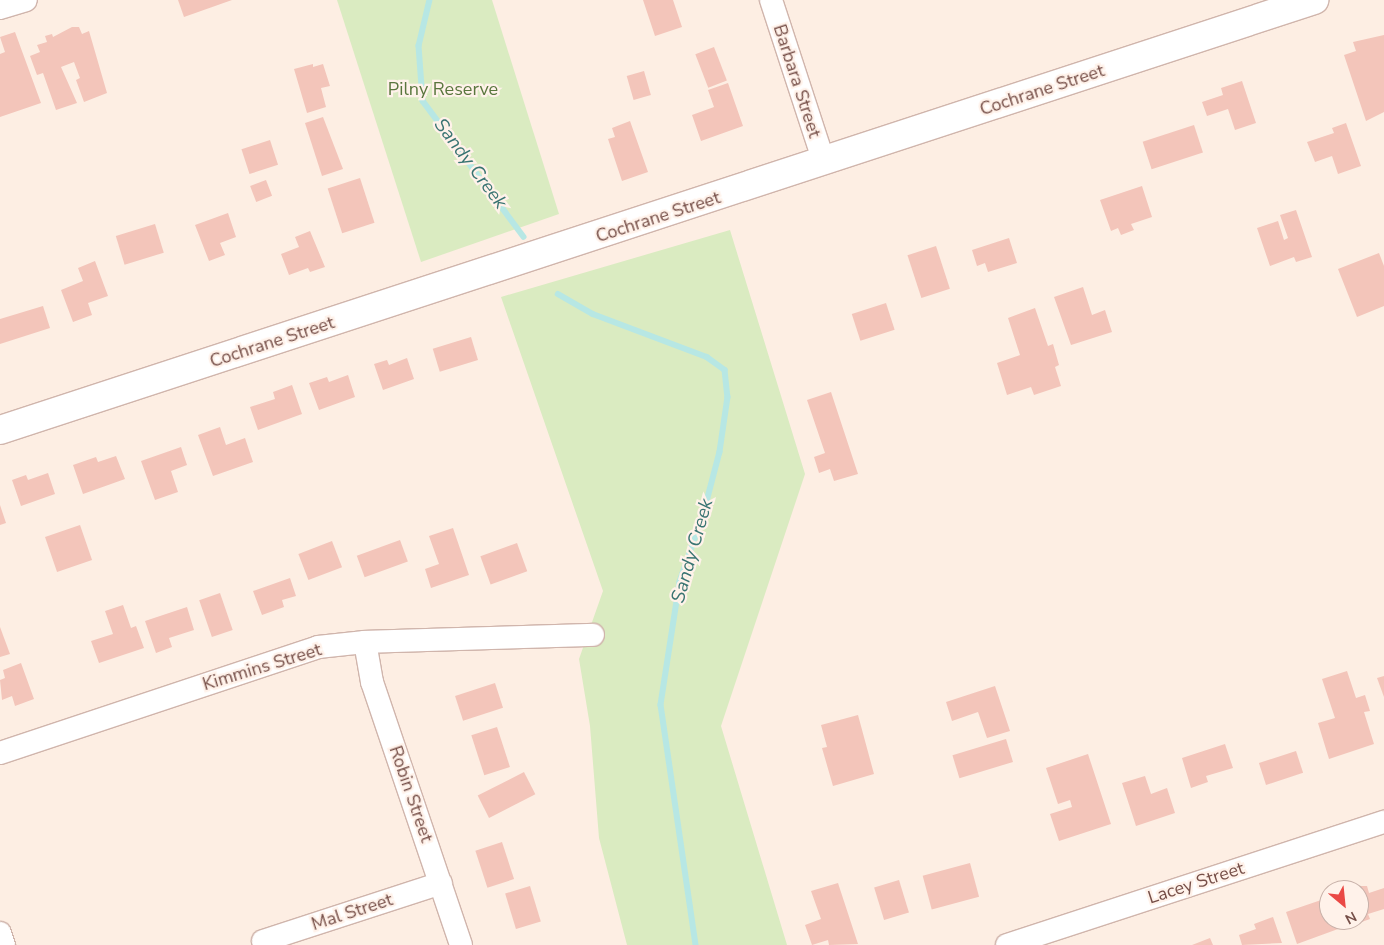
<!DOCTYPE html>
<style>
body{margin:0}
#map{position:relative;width:1384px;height:945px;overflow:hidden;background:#fdeee3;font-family:"Nunito Sans",sans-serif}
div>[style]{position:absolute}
.green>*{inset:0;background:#daebc1}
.stream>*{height:5.5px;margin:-2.75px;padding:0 2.75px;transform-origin:2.75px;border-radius:2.75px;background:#b7e7e4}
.building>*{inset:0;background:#f3c5ba;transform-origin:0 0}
.roads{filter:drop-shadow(1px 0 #d0b5ac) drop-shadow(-1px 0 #d0b5ac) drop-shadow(0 1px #d0b5ac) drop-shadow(0 -1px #d0b5ac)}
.minor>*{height:22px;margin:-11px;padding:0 11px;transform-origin:11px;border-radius:11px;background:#fff}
.tertiary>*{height:28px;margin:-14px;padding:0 14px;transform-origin:14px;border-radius:14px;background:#fff}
span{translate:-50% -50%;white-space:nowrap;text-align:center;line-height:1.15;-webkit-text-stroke:4.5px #fff2ea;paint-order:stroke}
.street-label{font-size:18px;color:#764f48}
.park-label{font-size:18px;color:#59763d}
.water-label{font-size:19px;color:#397472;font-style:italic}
.north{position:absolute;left:1319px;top:880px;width:50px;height:50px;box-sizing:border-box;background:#fff2ea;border:1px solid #c8b1a9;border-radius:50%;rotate:152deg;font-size:14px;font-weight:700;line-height:20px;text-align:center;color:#764f48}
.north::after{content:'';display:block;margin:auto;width:18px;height:22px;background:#ea4945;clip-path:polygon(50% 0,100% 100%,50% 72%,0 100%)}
</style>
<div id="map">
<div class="green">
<i style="clip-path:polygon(337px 0,492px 0,559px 214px,421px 262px)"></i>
<i style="clip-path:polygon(730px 230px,805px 474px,721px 726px,787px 945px,627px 945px,599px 838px,590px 726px,579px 659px,603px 591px,501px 297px)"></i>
</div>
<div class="stream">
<i style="left:430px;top:0;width:47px;rotate:103.4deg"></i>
<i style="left:419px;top:46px;width:55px;rotate:85.8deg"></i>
<i style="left:423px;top:101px;width:169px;rotate:53.4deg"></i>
<i style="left:558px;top:294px;width:40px;rotate:29.7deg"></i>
<i style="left:593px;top:314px;width:122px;rotate:20.7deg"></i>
<i style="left:707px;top:357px;width:22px;rotate:36deg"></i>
<i style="left:725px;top:370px;width:27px;rotate:84deg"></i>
<i style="left:728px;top:397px;width:56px;rotate:98.3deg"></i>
<i style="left:720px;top:452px;width:63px;rotate:104.7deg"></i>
<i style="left:704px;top:513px;width:73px;rotate:109.2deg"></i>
<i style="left:680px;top:582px;width:124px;rotate:98.8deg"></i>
<i style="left:661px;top:705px;width:243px;rotate:81.7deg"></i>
</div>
<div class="building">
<i style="clip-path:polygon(178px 0,232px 0,184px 17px)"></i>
<i style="clip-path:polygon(643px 0,673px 0,682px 27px,655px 36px)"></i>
<i style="clip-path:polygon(72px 27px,79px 27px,82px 34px,89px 31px,107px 93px,84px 102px,76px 80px,80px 78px,74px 62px,61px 67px,77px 103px,56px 110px,43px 73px,37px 75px,30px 56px,40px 52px,37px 45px,47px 42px,45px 36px,52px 34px,53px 37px)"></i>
<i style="clip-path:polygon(15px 32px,41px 103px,0 117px,0 54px,5px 52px,0 37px)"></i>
<i style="clip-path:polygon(1384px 35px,1384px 112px,1366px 121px,1344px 55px,1356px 51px,1353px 42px)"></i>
<i style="left:714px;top:47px;width:36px;height:20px;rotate:69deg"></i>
<i style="clip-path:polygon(313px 64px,313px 67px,323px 64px,330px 86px,321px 88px,326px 107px,307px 113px,294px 69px)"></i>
<i style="left:644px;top:71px;width:25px;height:18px;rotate:74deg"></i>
<i style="clip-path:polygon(1242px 81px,1256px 123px,1235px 130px,1228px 109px,1207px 116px,1202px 102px,1223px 95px,1221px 88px)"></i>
<i style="clip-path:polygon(728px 83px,743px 126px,701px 141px,692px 115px,714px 107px,708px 90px)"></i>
<i style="clip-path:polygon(323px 117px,343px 169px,322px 176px,305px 123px)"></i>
<i style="clip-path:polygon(630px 121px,648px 172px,622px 181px,608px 139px,615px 137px,612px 128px)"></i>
<i style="clip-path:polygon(1346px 123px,1361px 166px,1338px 174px,1332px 156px,1315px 162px,1307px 142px,1334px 133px,1332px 128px)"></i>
<i style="left:1194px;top:125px;width:29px;height:54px;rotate:72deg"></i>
<i style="left:270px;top:140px;width:26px;height:30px;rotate:72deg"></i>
<i style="left:360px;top:178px;width:47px;height:34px;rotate:72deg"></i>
<i style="left:266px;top:180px;width:17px;height:17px;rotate:69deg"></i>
<i style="clip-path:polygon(1142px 186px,1152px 217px,1131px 224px,1134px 230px,1121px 235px,1118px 228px,1111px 231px,1100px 200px)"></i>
<i style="clip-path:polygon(1296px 210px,1312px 257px,1296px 262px,1294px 257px,1270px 266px,1257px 228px,1278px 221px,1284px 240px,1288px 238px,1280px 215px)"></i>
<i style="clip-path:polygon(228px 213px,236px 237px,220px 243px,225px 255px,209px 261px,195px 225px)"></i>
<i style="left:155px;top:224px;width:30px;height:41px;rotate:73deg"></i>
<i style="clip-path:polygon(310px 231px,325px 267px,310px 272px,308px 268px,289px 275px,281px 254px,299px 247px,295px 237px)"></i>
<i style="clip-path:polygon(1009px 238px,1017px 263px,988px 272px,985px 263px,977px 266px,972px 250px)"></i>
<i style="left:936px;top:246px;width:45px;height:30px;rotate:72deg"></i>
<i style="clip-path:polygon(1379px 253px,1384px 266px,1384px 306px,1357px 317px,1338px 269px)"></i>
<i style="clip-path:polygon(95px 261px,108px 296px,88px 303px,92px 315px,73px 322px,61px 290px,83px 281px,78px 268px)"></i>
<i style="clip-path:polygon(1083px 287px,1092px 315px,1105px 310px,1112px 332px,1071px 345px,1054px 297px)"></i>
<i style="left:886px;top:303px;width:28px;height:36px;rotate:72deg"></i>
<i style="clip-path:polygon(43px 306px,50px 328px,0 344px,0 319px)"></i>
<i style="clip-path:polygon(1035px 308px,1048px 346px,1053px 344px,1059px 365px,1055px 367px,1061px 386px,1034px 395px,1031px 387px,1007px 395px,997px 363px,1020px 355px,1008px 318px)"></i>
<i style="left:471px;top:337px;width:24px;height:40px;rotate:73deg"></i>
<i style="clip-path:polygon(407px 358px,414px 379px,383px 390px,374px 364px,387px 360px,389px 365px)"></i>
<i style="clip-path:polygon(348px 375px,355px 397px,319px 410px,309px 383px,327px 377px,329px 382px)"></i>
<i style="clip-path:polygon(292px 385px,302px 414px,258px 430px,250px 407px,275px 399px,273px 392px)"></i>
<i style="clip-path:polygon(831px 392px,858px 474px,834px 481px,830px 469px,819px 473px,814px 457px,825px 453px,807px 400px)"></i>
<i style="clip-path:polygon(220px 427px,226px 445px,245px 438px,253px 462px,213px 476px,198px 435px)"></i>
<i style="clip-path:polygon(181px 447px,187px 465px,171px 471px,178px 492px,155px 500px,141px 461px)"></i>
<i style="clip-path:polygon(116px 456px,125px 479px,83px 494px,73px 465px,96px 457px,98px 462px)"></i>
<i style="clip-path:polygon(48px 473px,55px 494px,21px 506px,12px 480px,26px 475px,28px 480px)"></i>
<i style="clip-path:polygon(0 505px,6px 523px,0 525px)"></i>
<i style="left:80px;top:525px;width:37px;height:37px;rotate:71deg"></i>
<i style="clip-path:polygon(453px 528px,469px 575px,431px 588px,425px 569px,439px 564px,429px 536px)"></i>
<i style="left:400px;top:540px;width:23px;height:46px;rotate:70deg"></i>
<i style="left:332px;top:541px;width:28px;height:36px;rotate:69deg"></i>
<i style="left:517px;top:543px;width:30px;height:39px;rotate:70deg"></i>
<i style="clip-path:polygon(290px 578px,296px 596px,282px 600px,284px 607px,262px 615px,253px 591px)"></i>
<i style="left:220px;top:593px;width:39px;height:22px;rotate:71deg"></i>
<i style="clip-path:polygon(123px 605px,131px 628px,136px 626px,144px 648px,99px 663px,91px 641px,113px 634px,105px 611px)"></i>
<i style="clip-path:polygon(187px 607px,194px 630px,169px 638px,172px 647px,156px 653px,145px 621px)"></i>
<i style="clip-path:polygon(0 627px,10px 654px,0 657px)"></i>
<i style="clip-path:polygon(21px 663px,34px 699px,15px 706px,12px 696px,2px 700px,0 680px,5px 678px,3px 670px)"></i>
<i style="clip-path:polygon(1347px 671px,1356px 698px,1365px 695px,1370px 711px,1364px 712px,1374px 744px,1329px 759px,1318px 723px,1335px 718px,1322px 679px)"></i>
<i style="clip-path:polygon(1384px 676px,1384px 697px,1377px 678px)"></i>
<i style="left:495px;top:683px;width:26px;height:42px;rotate:72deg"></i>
<i style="clip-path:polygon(995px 686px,1010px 731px,987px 738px,978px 712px,952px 721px,946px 702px)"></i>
<i style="clip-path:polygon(858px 715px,874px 774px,833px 786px,822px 748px,827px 747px,821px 725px)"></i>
<i style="left:497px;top:727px;width:42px;height:27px;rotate:72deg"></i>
<i style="left:1006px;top:739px;width:24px;height:56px;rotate:73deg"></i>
<i style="clip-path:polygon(1225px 744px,1233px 768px,1206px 776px,1208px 782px,1191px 788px,1182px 758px)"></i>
<i style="left:1296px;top:751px;width:23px;height:39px;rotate:72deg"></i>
<i style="clip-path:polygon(1088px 754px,1111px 824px,1059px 841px,1050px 814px,1072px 807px,1070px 800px,1058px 804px,1046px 768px)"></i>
<i style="left:524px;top:772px;width:25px;height:52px;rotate:63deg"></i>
<i style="clip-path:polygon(1145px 776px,1151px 794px,1167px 788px,1175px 813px,1136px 826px,1122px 783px)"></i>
<i style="left:502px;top:842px;width:39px;height:28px;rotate:72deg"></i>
<i style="left:970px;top:863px;width:35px;height:49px;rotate:75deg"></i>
<i style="left:899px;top:880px;width:34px;height:26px;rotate:73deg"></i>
<i style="clip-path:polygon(838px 883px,858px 944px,829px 945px,828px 940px,812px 945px,805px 925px,821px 919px,811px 891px)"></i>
<i style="left:530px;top:886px;width:37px;height:26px;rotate:73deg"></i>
<i style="clip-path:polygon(1359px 886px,1367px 886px,1369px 893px,1384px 888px,1384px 909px,1368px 914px,1370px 919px,1356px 924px,1355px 920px,1359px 920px,1359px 890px,1347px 890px)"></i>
<i style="clip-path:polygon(1327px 898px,1329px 920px,1334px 920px,1338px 929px,1297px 944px,1286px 912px)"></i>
<i style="clip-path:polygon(1273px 917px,1282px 943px,1242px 945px,1239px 935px,1256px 929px,1254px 924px)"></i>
<i style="clip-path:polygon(1210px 938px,1213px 945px,1192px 945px)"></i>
</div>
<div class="roads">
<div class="minor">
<i style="left:771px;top:0;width:170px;rotate:71.9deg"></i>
<i style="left:0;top:8px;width:27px;rotate:-17deg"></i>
<i style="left:365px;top:642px;width:41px;rotate:80.1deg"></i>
<i style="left:372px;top:682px;width:278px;rotate:71.3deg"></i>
<i style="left:0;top:753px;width:335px;rotate:-18.4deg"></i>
<i style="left:318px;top:647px;width:47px;rotate:-6.1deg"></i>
<i style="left:365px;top:642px;width:228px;rotate:-1.8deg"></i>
<i style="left:0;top:933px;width:13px;rotate:72deg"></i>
<i style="left:263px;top:941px;width:187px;rotate:-18deg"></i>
<i style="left:1007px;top:945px;width:397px;rotate:-18.1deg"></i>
</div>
<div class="tertiary">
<i style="left:0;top:430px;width:1383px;rotate:-18.12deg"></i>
</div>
</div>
<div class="street-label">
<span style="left:797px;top:81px;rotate:72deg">Barbara Street</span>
<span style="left:1042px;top:90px;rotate:-18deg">Cochrane Street</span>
<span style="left:658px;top:217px;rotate:-18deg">Cochrane Street</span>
<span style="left:272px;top:342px;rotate:-18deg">Cochrane Street</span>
<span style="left:262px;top:667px;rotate:-17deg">Kimmins Street</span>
<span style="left:411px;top:794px;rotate:71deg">Robin Street</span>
<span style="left:1196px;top:883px;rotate:-18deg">Lacey Street</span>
<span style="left:352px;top:912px;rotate:-18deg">Mal Street</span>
</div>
<div class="park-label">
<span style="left:443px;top:89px">Pilny Reserve</span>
</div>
<div class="water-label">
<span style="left:470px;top:164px;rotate:53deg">Sandy Creek</span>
<span style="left:693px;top:551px;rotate:-74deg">Sandy Creek</span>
</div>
<div class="north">N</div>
</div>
